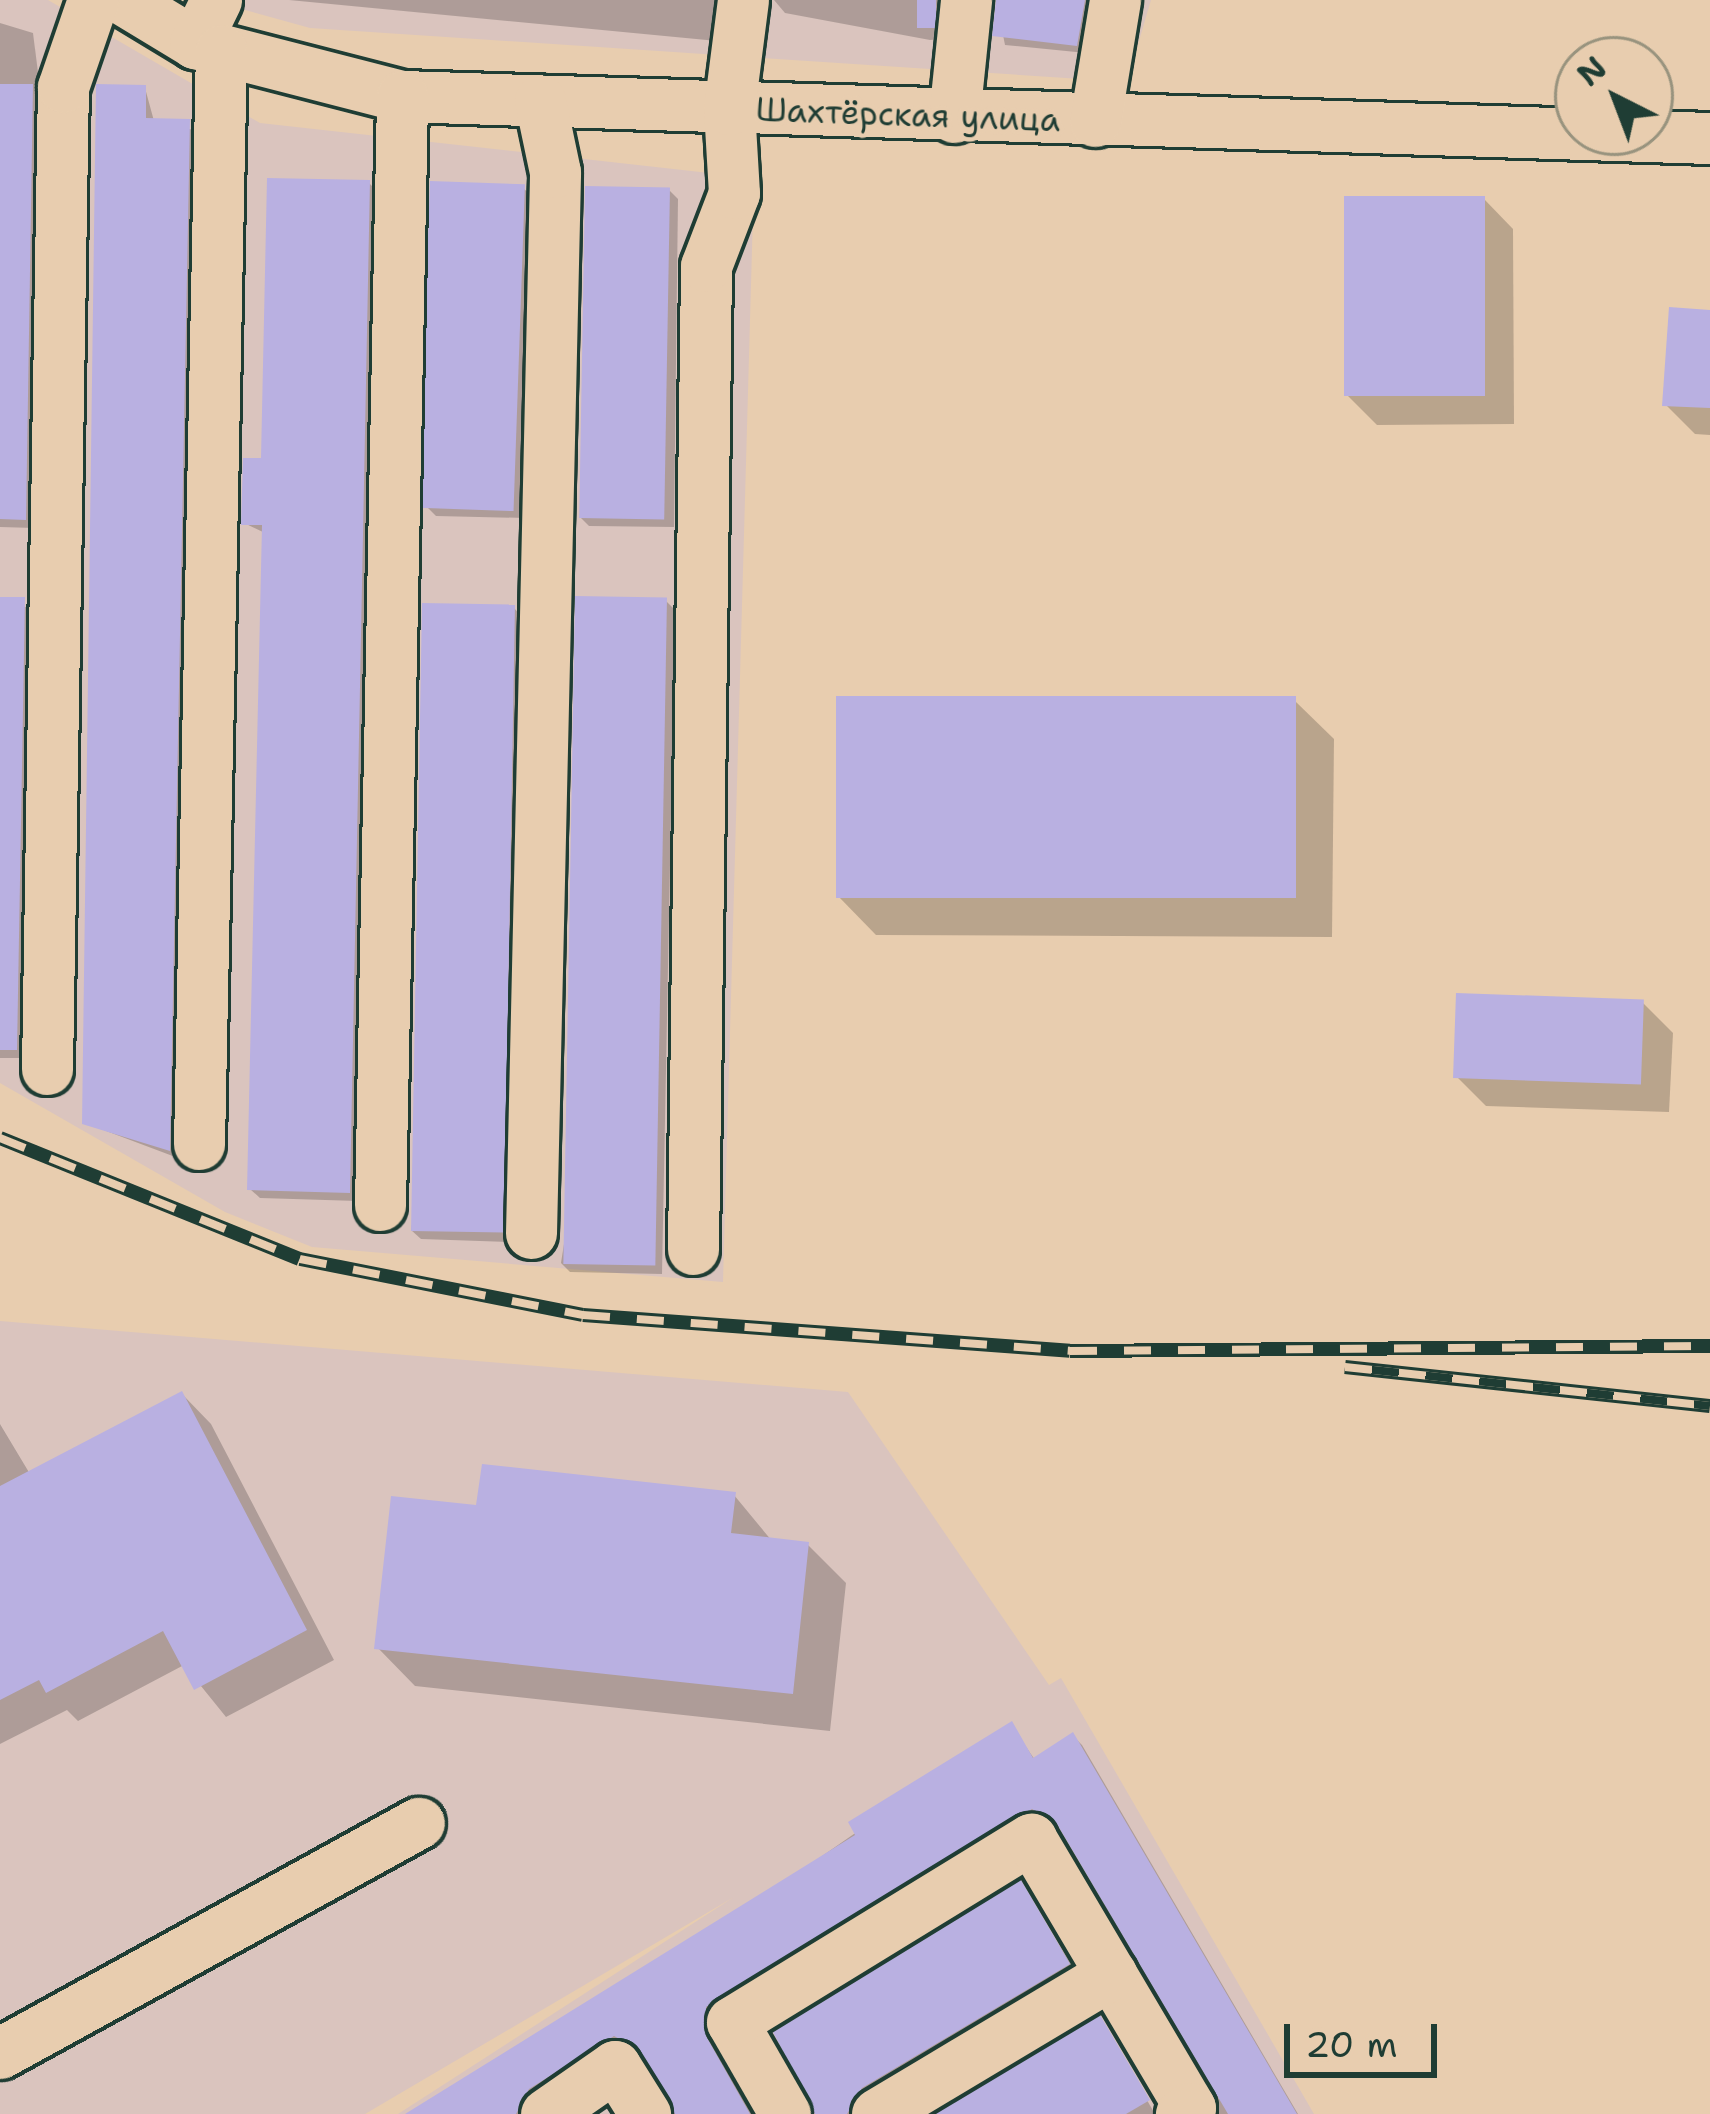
<!DOCTYPE html>
<meta charset="utf-8">
<style>
body{margin:0}
#map{position:relative;width:1710px;height:2114px;overflow:hidden;background:#e8cdaf;font-family:"Shantell Sans",sans-serif}
div>[style]{position:absolute}
.built>*{inset:0;background:#dac4be}
.shadow>*{inset:0;background:#0003}
.building>*{inset:0;background:#b9b0e1;transform-origin:0 0}
.roads{filter:drop-shadow(3px 0 #1f3d34) drop-shadow(-3px 0 #1f3d34) drop-shadow(0 3px #1f3d34) drop-shadow(0 -3px #1f3d34)}
.minor>*{height:51px;margin:-25.5px;padding:0 25.5px;transform-origin:25.5px;border-radius:25.5px;background:#e8cdaf}
.rail>*{height:14px;margin-top:-7px;transform-origin:0;background:repeating-linear-gradient(90deg,#e8cdaf 0 27px,#1f3d34 0 54px);box-sizing:border-box;border-block:3px solid #1f3d34}
span{translate:-50% -50%;white-space:nowrap;text-align:center;line-height:1.15;-webkit-text-stroke:9px #e8cdaf;paint-order:stroke}
.street-label{font-size:33px;color:#1f3d34}
.north{position:absolute;left:1554px;top:36px;width:120px;height:120px;box-sizing:border-box;background:#e8cdaf;border:3px solid #98937e;border-radius:50%;rotate:318deg;font-size:33px;font-weight:700;line-height:48px;text-align:center;color:#1f3d34}
.north::after{content:'';display:block;margin:auto;width:42px;height:54px;background:#1f3d34;clip-path:polygon(50% 0,100% 100%,50% 72%,0 100%)}
.scale{position:absolute;left:1284px;top:2024px;width:153px;height:54px;box-sizing:border-box;border:6px solid #1f3d34;border-top:0;padding-left:15px;font-size:36px;line-height:42px;white-space:nowrap;color:#1f3d34;-webkit-text-stroke:9px #e8cdaf;paint-order:stroke}
</style>
<div id="map">
<div class="built">
<i style="clip-path:polygon(0 0,48px 0,260px 123px,754px 178px,723px 1282px,312px 1247px,225px 1212px,0 1083px)"></i>
<i style="clip-path:polygon(209px 0,1151px 0,1127px 82px,310px 28px)"></i>
<i style="clip-path:polygon(0 1321px,848px 1392px,1049px 1685px,1061px 1678px,1314px 2114px,398px 2114px,734px 1897px,365px 2114px,0 2114px)"></i>
</div>
<div class="shadow">
<i style="clip-path:polygon(289px 0,725px 0,717px 41px)"></i>
<i style="clip-path:polygon(774px 0,949px 0,941px 39px,930px 40px,785px 13px)"></i>
<i style="clip-path:polygon(996px 0,1098px 0,1086px 53px,1005px 45px)"></i>
<i style="clip-path:polygon(0 23px,33px 33px,41px 96px,34px 528px,0 527px)"></i>
<i style="clip-path:polygon(145px 88px,154px 121px,198px 131px,178px 1158px,85px 1123px)"></i>
<i style="clip-path:polygon(369px 183px,378px 192px,358px 1201px,260px 1198px,250px 1189px,265px 533px,244px 523px)"></i>
<i style="clip-path:polygon(523px 188px,533px 197px,525px 518px,436px 516px,427px 507px)"></i>
<i style="clip-path:polygon(669px 190px,678px 199px,674px 527px,589px 526px,580px 517px)"></i>
<i style="clip-path:polygon(1484px 199px,1513px 229px,1514px 424px,1377px 425px,1347px 395px)"></i>
<i style="clip-path:polygon(1710px 313px,1710px 435px,1695px 434px,1665px 404px)"></i>
<i style="clip-path:polygon(0 600px,33px 609px,25px 1058px,0 1058px)"></i>
<i style="clip-path:polygon(665px 600px,675px 610px,662px 1274px,570px 1272px,561px 1263px)"></i>
<i style="clip-path:polygon(514px 608px,523px 618px,509px 1242px,421px 1239px,411px 1230px)"></i>
<i style="clip-path:polygon(1295px 701px,1334px 739px,1332px 937px,876px 935px,838px 896px)"></i>
<i style="clip-path:polygon(1643px 1003px,1673px 1033px,1669px 1112px,1486px 1106px,1456px 1076px)"></i>
<i style="clip-path:polygon(182px 1394px,211px 1424px,334px 1660px,226px 1717px,184px 1665px,78px 1721px,67px 1710px,0 1744px,0 1424px,30px 1474px)"></i>
<i style="clip-path:polygon(734px 1495px,772px 1541px,808px 1545px,846px 1583px,830px 1731px,415px 1686px,377px 1647px,479px 1509px)"></i>
<i style="clip-path:polygon(1011px 1725px,1035px 1760px,1073px 1736px,1082px 1745px,1298px 2114px,1219px 2114px,1063px 1829px,1040px 1817px,715px 2016px,714px 2049px,752px 2114px,670px 2114px,674px 2099px,637px 2047px,608px 2050px,527px 2114px,450px 2114px)"></i>
<i style="clip-path:polygon(1020px 1884px,1077px 1974px,861px 2114px,818px 2114px)"></i>
<i style="clip-path:polygon(1100px 2019px,1155px 2114px,941px 2114px)"></i>
</div>
<div class="building">
<i style="left:917px;top:0;width:19px;height:28px"></i>
<i style="clip-path:polygon(996px 0,1085px 0,1077px 46px,992px 36px)"></i>
<i style="clip-path:polygon(0 84px,33px 84px,26px 520px,0 519px)"></i>
<i style="clip-path:polygon(96px 84px,146px 85px,146px 118px,190px 119px,170px 1151px,82px 1124px)"></i>
<i style="clip-path:polygon(267px 178px,370px 180px,350px 1193px,247px 1190px,262px 525px,241px 525px,243px 458px,261px 458px)"></i>
<i style="left:430px;top:181px;width:95px;height:327px;rotate:2deg"></i>
<i style="left:585px;top:186px;width:85px;height:332px;rotate:1deg"></i>
<i style="left:1485px;top:196px;width:200px;height:141px;rotate:90deg"></i>
<i style="clip-path:polygon(1669px 307px,1710px 310px,1710px 408px,1662px 406px)"></i>
<i style="left:575px;top:596px;width:92px;height:668px;rotate:1deg"></i>
<i style="clip-path:polygon(0 597px,25px 597px,17px 1050px,0 1050px)"></i>
<i style="left:422px;top:603px;width:93px;height:628px;rotate:1deg"></i>
<i style="left:836px;top:696px;width:460px;height:202px"></i>
<i style="left:1456px;top:993px;width:188px;height:85px;rotate:2deg"></i>
<i style="clip-path:polygon(182px 1391px,307px 1630px,194px 1690px,163px 1631px,46px 1693px,39px 1680px,0 1700px,0 1486px)"></i>
<i style="clip-path:polygon(482px 1464px,736px 1492px,731px 1533px,809px 1542px,793px 1694px,374px 1649px,391px 1496px,476px 1505px)"></i>
<i style="clip-path:polygon(1012px 1721px,1033px 1758px,1073px 1732px,1297px 2114px,1228px 2114px,1057px 1824px,1032px 1809px,706px 2007px,706px 2036px,750px 2114px,675px 2114px,640px 2050px,614px 2036px,529px 2089px,516px 2114px,405px 2114px,855px 1835px,848px 1822px)"></i>
<i style="clip-path:polygon(1021px 1880px,1070px 1964px,862px 2088px,847px 2114px,815px 2114px,773px 2032px)"></i>
<i style="clip-path:polygon(1100px 2015px,1150px 2100px,1126px 2114px,935px 2114px)"></i>
</div>
<div class="roads">
<div class="minor">
<i style="left:124px;top:0;width:83px;rotate:31.2deg"></i>
<i style="left:195px;top:43px;width:214px;rotate:14.4deg"></i>
<i style="left:402px;top:96px;width:1309px;rotate:1.84deg"></i>
<i style="left:195px;top:43px;width:48px;rotate:-64deg"></i>
<i style="left:954px;top:117px;width:118px;rotate:-84.1deg"></i>
<i style="left:1095px;top:121px;width:123px;rotate:-80.6deg"></i>
<i style="left:47px;top:1069px;width:982px;rotate:-89.07deg"></i>
<i style="left:63px;top:87px;width:92px;rotate:-71deg"></i>
<i style="left:199px;top:1144px;width:1094px;rotate:-88.85deg"></i>
<i style="left:380px;top:1205px;width:1109px;rotate:-88.86deg"></i>
<i style="left:531px;top:1233px;width:1061px;rotate:-88.7deg"></i>
<i style="left:555px;top:172px;width:73px;rotate:-101.9deg"></i>
<i style="left:693px;top:1249px;width:983px;rotate:-89.24deg"></i>
<i style="left:706px;top:266px;width:78px;rotate:-69deg"></i>
<i style="left:734px;top:193px;width:84px;rotate:-93.4deg"></i>
<i style="left:729px;top:109px;width:110px;rotate:-82.7deg"></i>
<i style="left:0;top:2053px;width:478px;rotate:-28.8deg"></i>
<i style="left:546px;top:2114px;width:84px;rotate:-34.8deg"></i>
<i style="left:615px;top:2066px;width:57px;rotate:58deg"></i>
<i style="left:785px;top:2114px;width:106px;rotate:-119.9deg"></i>
<i style="left:732px;top:2022px;width:351px;rotate:-31.5deg"></i>
<i style="left:1031px;top:1839px;width:312px;rotate:59.4deg"></i>
<i style="left:1190px;top:2108px;width:11px;rotate:146deg"></i>
<i style="left:877px;top:2114px;width:273px;rotate:-30.9deg"></i>
</div>
</div>
<div class="rail">
<i style="left:0;top:1138px;width:323px;rotate:22deg"></i>
<i style="left:300px;top:1259px;width:288px;rotate:11.2deg"></i>
<i style="left:583px;top:1315px;width:488px;rotate:4.2deg"></i>
<i style="left:1070px;top:1351px;width:640px;rotate:-0.45deg"></i>
<i style="left:1345px;top:1367px;width:367px;rotate:6.1deg"></i>
</div>
<div class="street-label">
<span style="left:908px;top:115px;rotate:2deg">Шахтёрская улица</span>
</div>
<div class="north">N</div>
<div class="scale">20 m</div>
</div>
